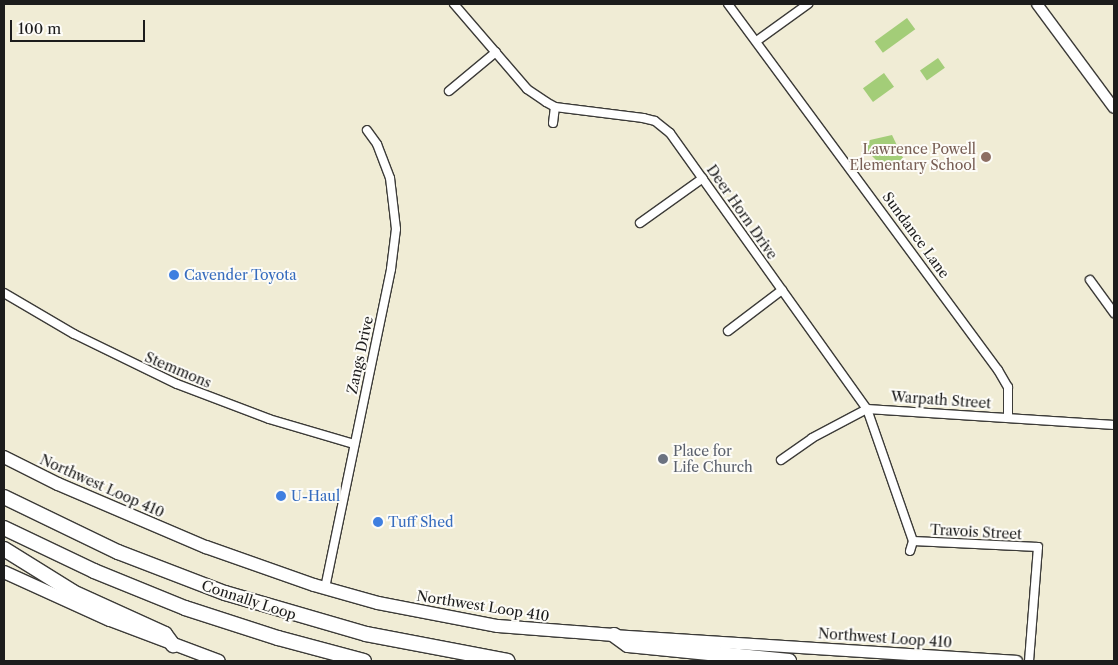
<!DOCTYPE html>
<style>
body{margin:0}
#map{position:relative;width:1118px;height:665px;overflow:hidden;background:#f0ecd5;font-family:"Libre Caslon Text",serif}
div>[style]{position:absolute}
.green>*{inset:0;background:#a3cd78;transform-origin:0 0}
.roads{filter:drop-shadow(1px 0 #3c3b38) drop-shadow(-1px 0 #3c3b38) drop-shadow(0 1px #3c3b38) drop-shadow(0 -1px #3c3b38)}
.minor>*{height:8px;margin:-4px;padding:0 4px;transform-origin:4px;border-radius:4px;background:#fff}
.tertiary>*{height:10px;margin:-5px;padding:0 5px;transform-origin:5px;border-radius:5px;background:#fff}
.secondary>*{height:11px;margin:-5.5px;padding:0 5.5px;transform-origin:5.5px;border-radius:5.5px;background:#fff}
.primary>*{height:12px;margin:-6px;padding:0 6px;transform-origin:6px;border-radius:6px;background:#fff}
.motorway>*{height:14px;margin:-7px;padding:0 7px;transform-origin:7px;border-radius:7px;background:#fff}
.dots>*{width:14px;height:14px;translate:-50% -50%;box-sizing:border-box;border:2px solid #fdfcf7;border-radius:50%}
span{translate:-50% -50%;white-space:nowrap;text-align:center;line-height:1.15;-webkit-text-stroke:4px #fdfcf7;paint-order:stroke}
.education-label{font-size:14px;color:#785e54}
.right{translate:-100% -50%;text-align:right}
.street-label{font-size:14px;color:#1c1c1c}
.shop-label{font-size:14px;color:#366cbe}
.left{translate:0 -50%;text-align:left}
.worship-label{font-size:14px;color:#5b616d}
.frame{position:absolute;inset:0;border:5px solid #1c1c1c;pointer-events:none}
.scale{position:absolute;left:10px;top:20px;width:135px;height:22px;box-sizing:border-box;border:2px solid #1c1c1c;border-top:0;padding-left:6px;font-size:15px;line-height:18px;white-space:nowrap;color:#1c1c1c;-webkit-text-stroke:4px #fdfcf7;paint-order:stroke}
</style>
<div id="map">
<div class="green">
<i style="left:907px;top:18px;width:14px;height:40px;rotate:54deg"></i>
<i style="left:938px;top:58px;width:12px;height:22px;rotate:55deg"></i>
<i style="left:884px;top:73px;width:17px;height:26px;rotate:54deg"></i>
<i style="clip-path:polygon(892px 135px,904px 160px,888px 172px,868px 152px,867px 145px,870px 140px)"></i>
</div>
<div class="roads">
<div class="minor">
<i style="left:454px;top:4px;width:112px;rotate:49.3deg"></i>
<i style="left:527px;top:89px;width:23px;rotate:34deg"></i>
<i style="left:546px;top:102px;width:10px;rotate:29deg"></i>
<i style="left:555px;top:107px;width:89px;rotate:7.1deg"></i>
<i style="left:643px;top:118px;width:12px;rotate:14deg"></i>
<i style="left:655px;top:121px;width:19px;rotate:39deg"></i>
<i style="left:670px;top:133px;width:339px;rotate:54.5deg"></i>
<i style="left:867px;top:409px;width:140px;rotate:70.8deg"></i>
<i style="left:728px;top:4px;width:455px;rotate:53.6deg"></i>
<i style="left:998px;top:370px;width:20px;rotate:60deg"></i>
<i style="left:1008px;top:387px;width:30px;rotate:90deg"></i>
<i style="left:758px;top:40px;width:62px;rotate:-35.8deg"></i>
<i style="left:449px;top:91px;width:61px;rotate:-39.7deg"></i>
<i style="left:553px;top:123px;width:16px;rotate:-83deg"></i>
<i style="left:640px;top:223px;width:77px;rotate:-35.5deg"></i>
<i style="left:1090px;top:280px;width:41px;rotate:54deg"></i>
<i style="left:4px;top:293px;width:81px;rotate:30.4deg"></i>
<i style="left:74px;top:334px;width:114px;rotate:25.9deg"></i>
<i style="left:177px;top:384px;width:98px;rotate:20.8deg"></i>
<i style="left:269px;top:419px;width:89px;rotate:16.4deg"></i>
<i style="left:728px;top:331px;width:68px;rotate:-37.2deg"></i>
<i style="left:781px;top:460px;width:38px;rotate:-35deg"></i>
<i style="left:812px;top:438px;width:62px;rotate:-27.8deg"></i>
<i style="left:867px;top:409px;width:248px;rotate:3.7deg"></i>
<i style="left:913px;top:541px;width:125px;rotate:2.7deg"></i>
<i style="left:1038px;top:547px;width:114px;rotate:94.5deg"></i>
<i style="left:910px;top:551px;width:10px;rotate:-73deg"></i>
<i style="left:325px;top:588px;width:326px;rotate:-78.3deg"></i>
<i style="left:391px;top:269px;width:40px;rotate:-82.9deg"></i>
<i style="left:396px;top:229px;width:51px;rotate:-96.7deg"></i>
<i style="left:390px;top:178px;width:36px;rotate:-111deg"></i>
<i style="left:377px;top:144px;width:17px;rotate:-126deg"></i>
</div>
<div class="tertiary">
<i style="left:1037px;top:4px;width:129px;rotate:53.5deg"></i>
</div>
<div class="secondary">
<i style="left:614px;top:635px;width:403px;rotate:3.7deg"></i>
</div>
<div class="primary">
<i style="left:4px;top:457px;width:60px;rotate:26.6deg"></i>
<i style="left:58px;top:484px;width:161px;rotate:23.1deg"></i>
<i style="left:206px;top:547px;width:114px;rotate:19.4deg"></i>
<i style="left:314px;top:585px;width:66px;rotate:15.7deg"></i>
<i style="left:378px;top:603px;width:122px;rotate:10.9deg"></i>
<i style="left:498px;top:626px;width:116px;rotate:4.4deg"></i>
<i style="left:4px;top:572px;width:116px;rotate:24.4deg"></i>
<i style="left:110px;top:620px;width:116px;rotate:20.6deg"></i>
</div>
<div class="motorway">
<i style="left:4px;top:497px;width:127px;rotate:25.8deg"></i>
<i style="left:118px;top:552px;width:115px;rotate:21deg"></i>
<i style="left:225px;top:593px;width:147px;rotate:16.2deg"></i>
<i style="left:366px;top:634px;width:144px;rotate:10.8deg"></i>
<i style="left:4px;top:528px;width:100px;rotate:25.5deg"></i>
<i style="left:94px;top:571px;width:98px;rotate:22.1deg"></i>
<i style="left:185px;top:608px;width:98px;rotate:17.9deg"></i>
<i style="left:278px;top:638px;width:89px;rotate:15deg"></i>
<i style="left:4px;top:549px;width:81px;rotate:31.9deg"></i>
<i style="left:73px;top:592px;width:101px;rotate:24.5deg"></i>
<i style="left:165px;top:634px;width:14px;rotate:54deg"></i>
<i style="left:614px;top:635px;width:17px;rotate:36deg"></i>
<i style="left:628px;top:645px;width:162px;rotate:5.7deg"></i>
</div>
</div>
<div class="dots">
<i style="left:986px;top:157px;background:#8d6e63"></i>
<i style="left:174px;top:275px;background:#3f7fe0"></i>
<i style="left:663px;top:459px;background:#6b7280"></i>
<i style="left:281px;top:496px;background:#3f7fe0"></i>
<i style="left:378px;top:522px;background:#3f7fe0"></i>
</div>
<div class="education-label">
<span class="right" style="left:976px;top:157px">Lawrence Powell<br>Elementary School</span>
</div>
<div class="street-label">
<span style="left:742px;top:212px;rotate:55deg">Deer Horn Drive</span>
<span style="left:916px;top:235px;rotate:54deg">Sundance Lane</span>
<span style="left:360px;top:355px;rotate:-78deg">Zangs Drive</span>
<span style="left:178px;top:370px;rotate:23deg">Stemmons</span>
<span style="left:941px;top:400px;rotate:4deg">Warpath Street</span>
<span style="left:102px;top:486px;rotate:24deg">Northwest Loop 410</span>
<span style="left:976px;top:532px;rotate:3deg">Travois Street</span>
<span style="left:249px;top:600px;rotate:18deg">Connally Loop</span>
<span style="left:483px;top:606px;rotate:9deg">Northwest Loop 410</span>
<span style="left:885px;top:638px;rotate:4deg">Northwest Loop 410</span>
</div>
<div class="shop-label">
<span class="left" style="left:184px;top:275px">Cavender Toyota</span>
<span class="left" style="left:291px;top:496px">U-Haul</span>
<span class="left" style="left:388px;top:522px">Tuff Shed</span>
</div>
<div class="worship-label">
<span class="left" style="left:673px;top:459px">Place for<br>Life Church</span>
</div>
<div class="frame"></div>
<div class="scale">100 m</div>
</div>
